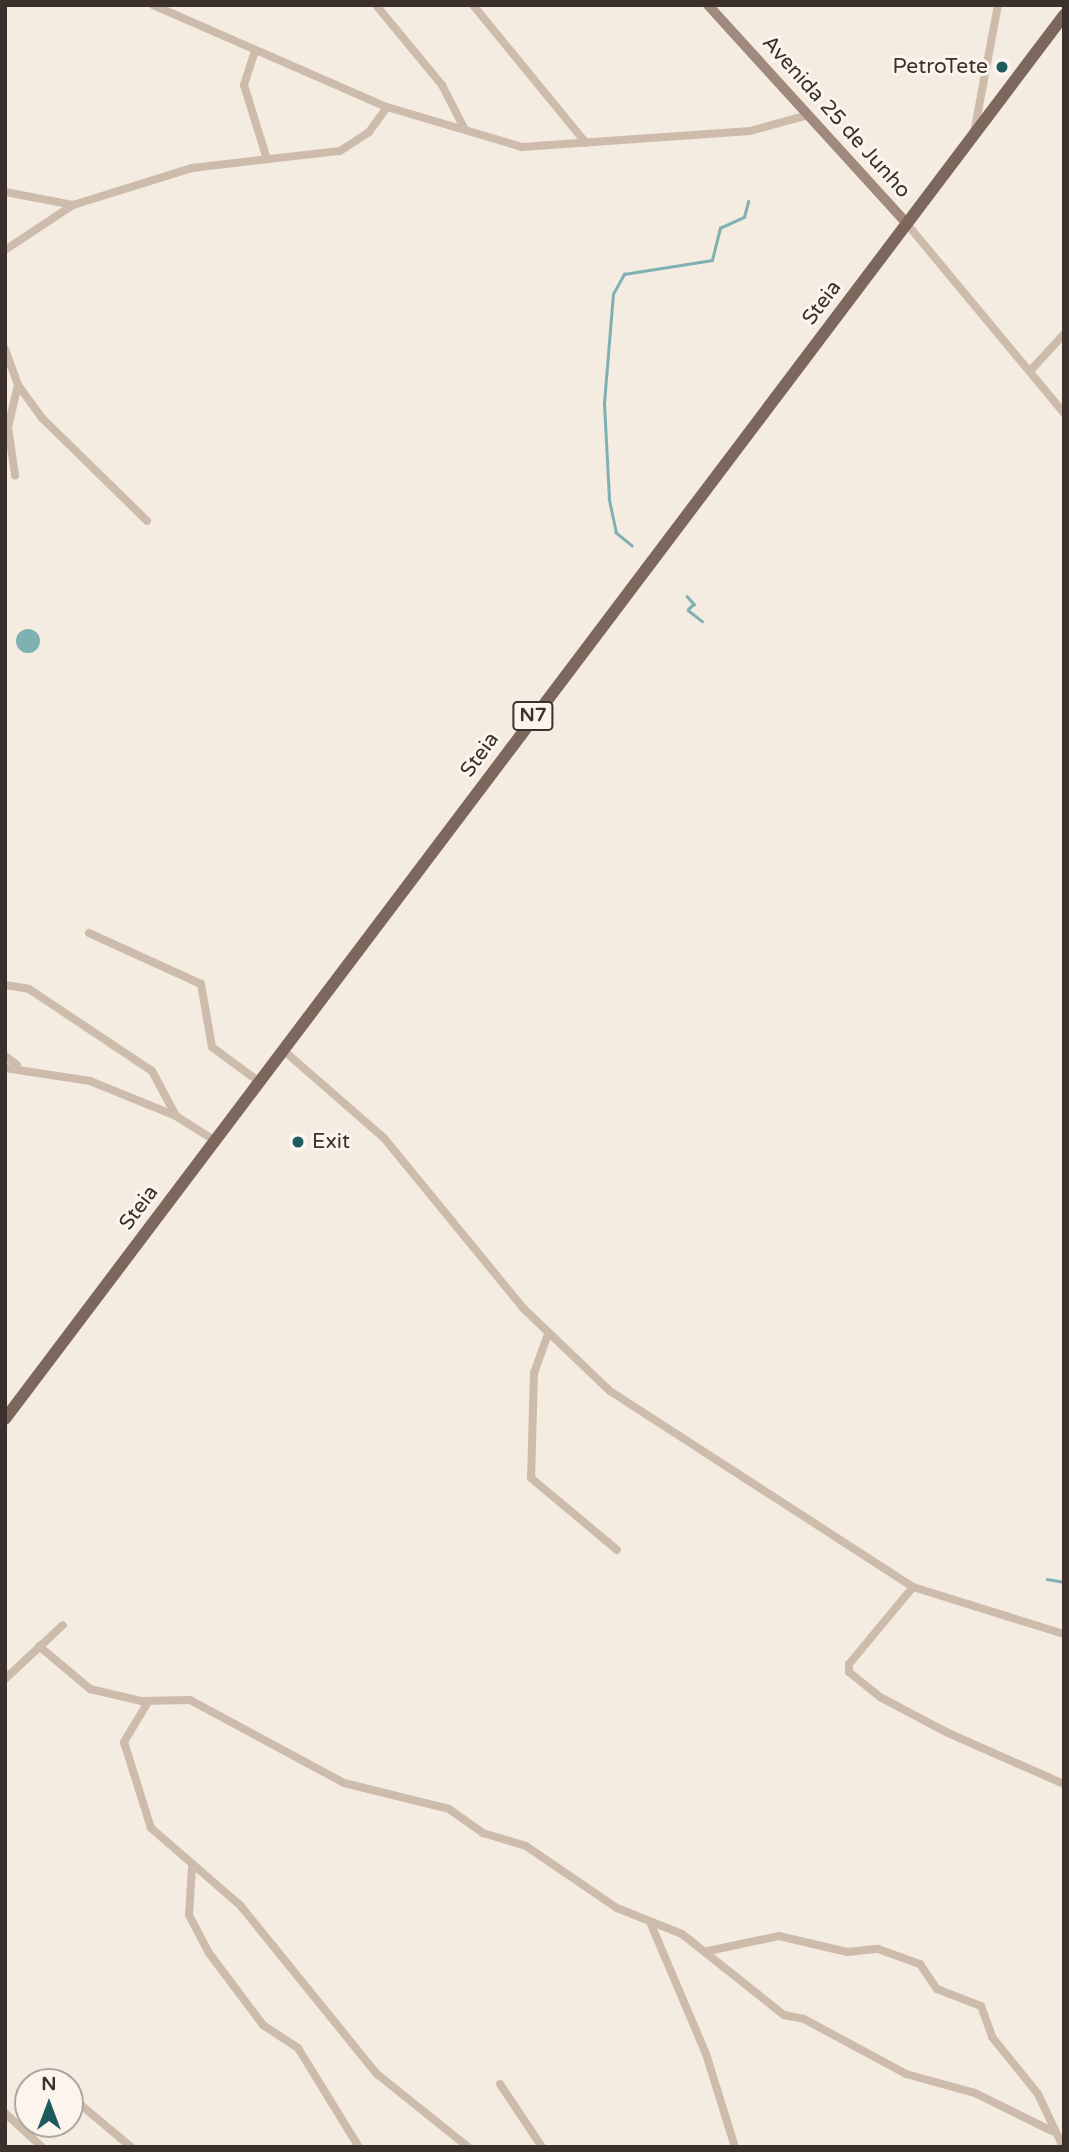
<!DOCTYPE html>
<style>
body{margin:0}
#map{position:relative;width:1069px;height:2152px;overflow:hidden;background:#f4ebe1;font-family:"Varela Round",sans-serif}
div>[style]{position:absolute}
.water>*{inset:0;background:#7fb0b2}
.round{border-radius:50%}
.stream>*{height:2.5px;margin:-1.25px;padding:0 1.25px;transform-origin:1.25px;border-radius:1.25px;background:#7fb0b2}
.street>*{height:8px;margin:-4px;padding:0 4px;transform-origin:4px;border-radius:4px;background:#cdbbac}
.secondary>*{height:10px;margin:-5px;padding:0 5px;transform-origin:5px;border-radius:5px;background:#a18a7d}
.primary>*{height:12px;margin:-6px;padding:0 6px;transform-origin:6px;border-radius:6px;background:#7d675c}
.dots>*{width:19px;height:19px;translate:-50% -50%;box-sizing:border-box;border:4px solid #fbf5ee;border-radius:50%}
span{translate:-50% -50%;white-space:nowrap;text-align:center;line-height:1.15;-webkit-text-stroke:6px #fbf5ee;paint-order:stroke}
.shield-label span{padding:2px 5px;background:#fbf5ee;border:2px solid;border-radius:5px;-webkit-text-stroke-width:0}
.shield-label{font-size:19px;color:#3b302b;font-weight:700}
.poi-label{font-size:21px;color:#3b302b}
.right{translate:-100% -50%;text-align:right}
.left{translate:0 -50%;text-align:left}
.street-label{font-size:21px;color:#3b302b}
.frame{position:absolute;inset:0;border:7px solid #3b302b;pointer-events:none}
.north{position:absolute;left:14px;top:2068px;width:70px;height:70px;box-sizing:border-box;background:#fbf5ee;border:2px solid #aea6a0;border-radius:50%;rotate:0deg;font-size:19px;font-weight:700;line-height:28px;text-align:center;color:#3b302b}
.north::after{content:'';display:block;margin:auto;width:24px;height:32px;background:#1f5a5e;clip-path:polygon(50% 0,100% 100%,50% 72%,0 100%)}
</style>
<div id="map">
<div class="water">
<i class="round" style="left:16px;top:629px;width:24px;height:24px"></i>
</div>
<div class="stream">
<i style="left:632px;top:546px;width:21px;rotate:-141deg"></i>
<i style="left:616px;top:533px;width:35px;rotate:-102deg"></i>
<i style="left:609px;top:499px;width:96px;rotate:-93deg"></i>
<i style="left:604px;top:403px;width:109px;rotate:-85.3deg"></i>
<i style="left:613px;top:294px;width:23px;rotate:-61deg"></i>
<i style="left:624px;top:274px;width:89px;rotate:-9deg"></i>
<i style="left:712px;top:260px;width:33px;rotate:-76deg"></i>
<i style="left:720px;top:228px;width:26px;rotate:-25deg"></i>
<i style="left:744px;top:217px;width:16px;rotate:-75deg"></i>
<i style="left:687px;top:596px;width:11px;rotate:49deg"></i>
<i style="left:694px;top:604px;width:8px;rotate:135deg"></i>
<i style="left:688px;top:610px;width:18px;rotate:38deg"></i>
<i style="left:1047px;top:1579px;width:17px;rotate:10deg"></i>
</div>
<div class="street">
<i style="left:153px;top:5px;width:255px;rotate:23.6deg"></i>
<i style="left:387px;top:107px;width:141px;rotate:16.5deg"></i>
<i style="left:522px;top:147px;width:229px;rotate:-4deg"></i>
<i style="left:750px;top:131px;width:60px;rotate:-15.4deg"></i>
<i style="left:376px;top:5px;width:104px;rotate:50.5deg"></i>
<i style="left:442px;top:85px;width:48px;rotate:62.9deg"></i>
<i style="left:473px;top:5px;width:178px;rotate:50.7deg"></i>
<i style="left:255px;top:51px;width:36px;rotate:108deg"></i>
<i style="left:244px;top:85px;width:74px;rotate:72.8deg"></i>
<i style="left:974px;top:133px;width:130px;rotate:-79.4deg"></i>
<i style="left:5px;top:192px;width:69px;rotate:10.8deg"></i>
<i style="left:907px;top:224px;width:246px;rotate:50.3deg"></i>
<i style="left:5px;top:250px;width:82px;rotate:-33.5deg"></i>
<i style="left:73px;top:205px;width:125px;rotate:-17.3deg"></i>
<i style="left:192px;top:168px;width:149px;rotate:-6.6deg"></i>
<i style="left:340px;top:151px;width:35px;rotate:-33deg"></i>
<i style="left:369px;top:132px;width:31px;rotate:-54deg"></i>
<i style="left:5px;top:349px;width:38px;rotate:70deg"></i>
<i style="left:18px;top:385px;width:43px;rotate:103.4deg"></i>
<i style="left:8px;top:427px;width:49px;rotate:81.7deg"></i>
<i style="left:1031px;top:370px;width:49px;rotate:-47.5deg"></i>
<i style="left:18px;top:385px;width:41px;rotate:54deg"></i>
<i style="left:42px;top:418px;width:147px;rotate:44.4deg"></i>
<i style="left:89px;top:933px;width:123px;rotate:24.5deg"></i>
<i style="left:201px;top:984px;width:64px;rotate:80.1deg"></i>
<i style="left:212px;top:1047px;width:57px;rotate:36.5deg"></i>
<i style="left:5px;top:985px;width:24px;rotate:9deg"></i>
<i style="left:29px;top:989px;width:148px;rotate:33.7deg"></i>
<i style="left:152px;top:1071px;width:51px;rotate:61.9deg"></i>
<i style="left:283px;top:1050px;width:134px;rotate:41.1deg"></i>
<i style="left:384px;top:1138px;width:220px;rotate:50.7deg"></i>
<i style="left:523px;top:1308px;width:120px;rotate:43.7deg"></i>
<i style="left:610px;top:1391px;width:361px;rotate:32.9deg"></i>
<i style="left:913px;top:1587px;width:158px;rotate:17.3deg"></i>
<i style="left:5px;top:1056px;width:15px;rotate:37deg"></i>
<i style="left:5px;top:1068px;width:86px;rotate:8.7deg"></i>
<i style="left:90px;top:1081px;width:93px;rotate:22.1deg"></i>
<i style="left:176px;top:1116px;width:45px;rotate:32.3deg"></i>
<i style="left:548px;top:1334px;width:41px;rotate:109.7deg"></i>
<i style="left:534px;top:1373px;width:105px;rotate:91.6deg"></i>
<i style="left:531px;top:1478px;width:112px;rotate:39.9deg"></i>
<i style="left:913px;top:1587px;width:100px;rotate:129.7deg"></i>
<i style="left:849px;top:1664px;width:8px;rotate:90deg"></i>
<i style="left:849px;top:1672px;width:40px;rotate:39deg"></i>
<i style="left:880px;top:1697px;width:75px;rotate:27.9deg"></i>
<i style="left:946px;top:1732px;width:129px;rotate:23.8deg"></i>
<i style="left:39px;top:1646px;width:67px;rotate:40.1deg"></i>
<i style="left:90px;top:1689px;width:52px;rotate:13.2deg"></i>
<i style="left:141px;top:1701px;width:49px;rotate:-1.2deg"></i>
<i style="left:190px;top:1700px;width:175px;rotate:28.3deg"></i>
<i style="left:344px;top:1783px;width:108px;rotate:13.9deg"></i>
<i style="left:449px;top:1809px;width:42px;rotate:35.2deg"></i>
<i style="left:483px;top:1833px;width:45px;rotate:16.8deg"></i>
<i style="left:526px;top:1846px;width:110px;rotate:34.3deg"></i>
<i style="left:617px;top:1908px;width:70px;rotate:21.8deg"></i>
<i style="left:682px;top:1934px;width:130px;rotate:38.5deg"></i>
<i style="left:784px;top:2015px;width:20px;rotate:11deg"></i>
<i style="left:804px;top:2019px;width:116px;rotate:28.3deg"></i>
<i style="left:906px;top:2074px;width:72px;rotate:15.4deg"></i>
<i style="left:975px;top:2093px;width:86px;rotate:26.3deg"></i>
<i style="left:5px;top:1679px;width:79px;rotate:-43deg"></i>
<i style="left:148px;top:1702px;width:47px;rotate:121deg"></i>
<i style="left:124px;top:1742px;width:90px;rotate:72.6deg"></i>
<i style="left:151px;top:1828px;width:118px;rotate:40.9deg"></i>
<i style="left:240px;top:1905px;width:218px;rotate:51deg"></i>
<i style="left:377px;top:2074px;width:117px;rotate:38.7deg"></i>
<i style="left:192px;top:1868px;width:47px;rotate:93.7deg"></i>
<i style="left:189px;top:1915px;width:43px;rotate:62.2deg"></i>
<i style="left:209px;top:1953px;width:90px;rotate:53.1deg"></i>
<i style="left:263px;top:2025px;width:42px;rotate:33.3deg"></i>
<i style="left:298px;top:2048px;width:116px;rotate:58.4deg"></i>
<i style="left:650px;top:1922px;width:143px;rotate:67deg"></i>
<i style="left:706px;top:2054px;width:97px;rotate:72.7deg"></i>
<i style="left:708px;top:1951px;width:73px;rotate:-11.9deg"></i>
<i style="left:779px;top:1936px;width:70px;rotate:13.2deg"></i>
<i style="left:847px;top:1952px;width:31px;rotate:-6deg"></i>
<i style="left:878px;top:1949px;width:45px;rotate:19.7deg"></i>
<i style="left:920px;top:1964px;width:30px;rotate:56deg"></i>
<i style="left:937px;top:1989px;width:47px;rotate:21.1deg"></i>
<i style="left:981px;top:2006px;width:33px;rotate:70deg"></i>
<i style="left:992px;top:2037px;width:73px;rotate:51.1deg"></i>
<i style="left:1038px;top:2094px;width:59px;rotate:64.7deg"></i>
<i style="left:500px;top:2084px;width:76px;rotate:56.3deg"></i>
<i style="left:81px;top:2105px;width:65px;rotate:40deg"></i>
<i style="left:5px;top:2113px;width:50px;rotate:42.6deg"></i>
</div>
<div class="secondary">
<i style="left:708px;top:5px;width:296px;rotate:47.7deg"></i>
</div>
<div class="primary">
<i style="left:5px;top:1419px;width:1759px;rotate:-52.97deg"></i>
</div>
<div class="dots">
<i style="left:1002px;top:67px;background:#1f5a5e"></i>
<i style="left:298px;top:1142px;background:#1f5a5e"></i>
</div>
<div class="shield-label">
<span style="left:533px;top:716px">N7</span>
</div>
<div class="poi-label">
<span class="right" style="left:988px;top:67px">PetroTete</span>
<span class="left" style="left:312px;top:1142px">Exit</span>
</div>
<div class="street-label">
<span style="left:836px;top:117px;rotate:48deg">Avenida 25 de Junho</span>
<span style="left:822px;top:303px;rotate:-53deg">Steia</span>
<span style="left:480px;top:755px;rotate:-54deg">Steia</span>
<span style="left:139px;top:1208px;rotate:-53deg">Steia</span>
</div>
<div class="frame"></div>
<div class="north">N</div>
</div>
